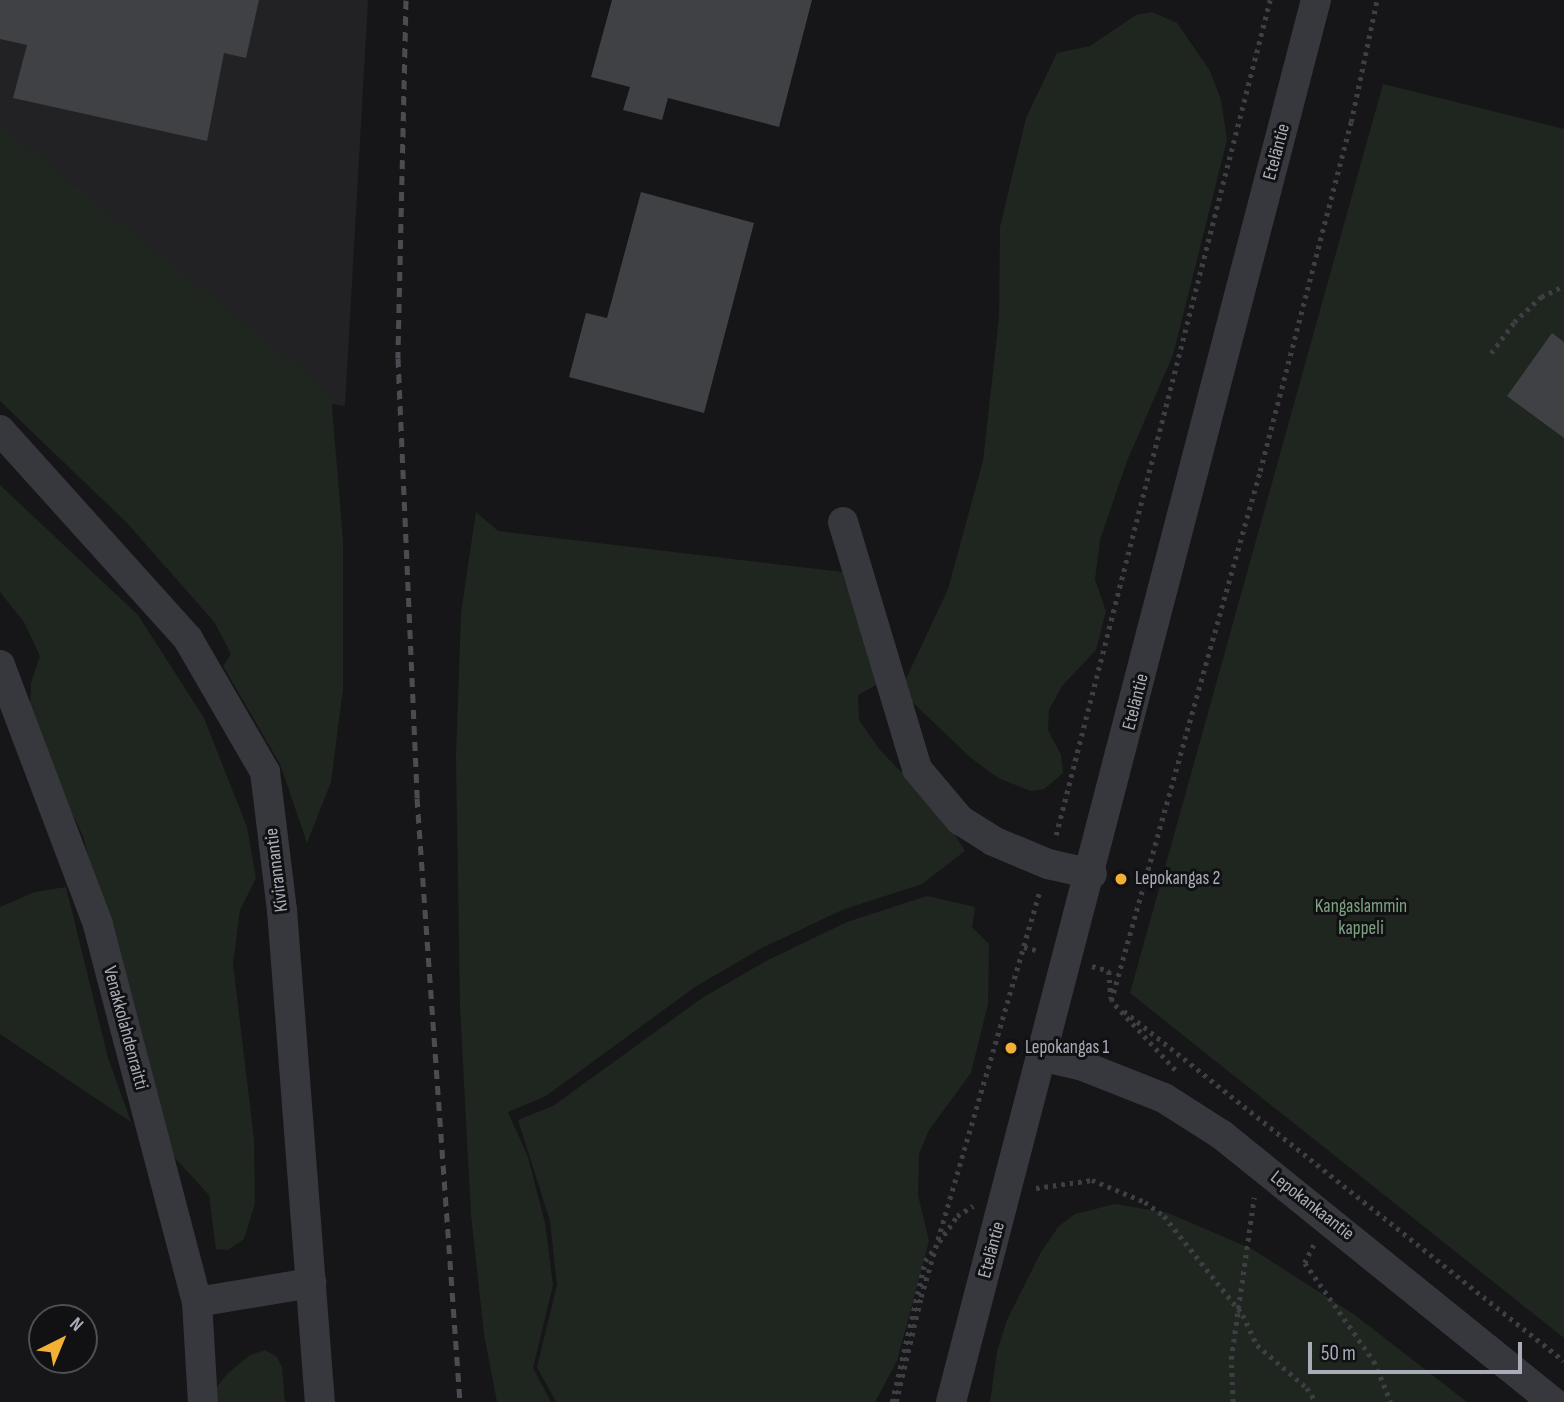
<!DOCTYPE html>
<meta charset="utf-8">
<style>
body{margin:0}
#map{position:relative;width:1564px;height:1402px;overflow:hidden;background:#161618;font-family:"Sofia Sans Condensed",sans-serif}
div>[style]{position:absolute}
.built>*{inset:0;background:#222225}
.green>*{inset:0;background:#1e261f}
.building>*{inset:0;background:#404145}
.path>*{height:4.5px;margin-top:-2.25px;transform-origin:0;background:repeating-linear-gradient(90deg,#3d3f44 0 3.5px,transparent 0 8.5px)}
.minor>*{height:30px;margin:-15px;padding:0 15px;transform-origin:15px;border-radius:15px;background:#37383d}
.rail>*{height:5px;margin-top:-2.5px;transform-origin:0;background:repeating-linear-gradient(90deg,#4a4c52 0 9px,transparent 0 16px)}
.dots>*{width:19px;height:19px;translate:-50% -50%;box-sizing:border-box;border:4px solid #111113;border-radius:50%}
span{translate:-50% -50%;white-space:nowrap;text-align:center;line-height:1.15;-webkit-text-stroke:6px #111113;paint-order:stroke}
.street-label{font-size:19px;color:#a8adb8}
.poi-label{font-size:19px;color:#a8adb8}
.left{translate:0 -50%;text-align:left}
.park-label{font-size:19px;color:#7fa381}
.north{position:absolute;left:28px;top:1304px;width:70px;height:70px;box-sizing:border-box;background:#111113;border:2px solid #4d4f55;border-radius:50%;rotate:43deg;font-size:19px;font-weight:700;line-height:28px;text-align:center;color:#a8adb8}
.north::after{content:'';display:block;margin:auto;width:24px;height:32px;background:#f2b134;clip-path:polygon(50% 0,100% 100%,50% 72%,0 100%)}
.scale{position:absolute;left:1308px;top:1342px;width:214px;height:32px;box-sizing:border-box;border:4px solid #a8adb8;border-top:0;padding-left:9px;font-size:21px;line-height:24px;white-space:nowrap;color:#a8adb8;-webkit-text-stroke:5px #111113;paint-order:stroke}
</style>
<div id="map">
<div class="built">
<i style="clip-path:polygon(0 0,368px 0,345px 406px,244px 392px,0 185px)"></i>
</div>
<div class="green">
<i style="clip-path:polygon(1152px 12px,1177px 23px,1209px 69px,1221px 100px,1227px 140px,1173px 355px,1127px 461px,1100px 540px,1095px 580px,1106px 611px,1096px 650px,1062px 686px,1049px 710px,1048px 730px,1061px 755px,1063px 773px,1044px 789px,1031px 791px,998px 778px,971px 758px,907px 697px,904px 683px,948px 589px,983px 461px,999px 318px,1000px 227px,1026px 118px,1057px 53px,1090px 46px,1136px 15px)"></i>
<i style="clip-path:polygon(1383px 84px,1564px 129px,1564px 1338px,1130px 993px)"></i>
<i style="clip-path:polygon(0 125px,331px 394px,343px 541px,343px 689px,331px 782px,307px 843px,280px 764px,223px 666px,231px 654px,215px 623px,127px 523px,0 401px)"></i>
<i style="clip-path:polygon(0 485px,138px 615px,204px 718px,247px 827px,256px 878px,240px 910px,233px 964px,254px 1139px,255px 1203px,244px 1239px,228px 1250px,216px 1249px,209px 1195px,165px 1147px,83px 836px,46px 759px,30px 709px,31px 683px,40px 656px,24px 622px,0 592px)"></i>
<i style="clip-path:polygon(476px 512px,498px 531px,842px 572px,878px 684px,858px 695px,859px 720px,880px 750px,943px 815px,965px 851px,922px 884px,842px 910px,760px 949px,695px 987px,546px 1096px,508px 1112px,528px 1157px,545px 1223px,553px 1285px,533px 1368px,551px 1402px,497px 1402px,484px 1334px,471px 1215px,460px 1007px,456px 758px,461px 613px)"></i>
<i style="clip-path:polygon(66px 887px,108px 1058px,131px 1122px,0 1034px,0 907px,35px 892px)"></i>
<i style="clip-path:polygon(927px 896px,975px 907px,972px 927px,989px 944px,988px 1004px,971px 1073px,929px 1130px,919px 1154px,918px 1195px,929px 1241px,897px 1361px,875px 1402px,556px 1402px,537px 1367px,557px 1285px,550px 1221px,518px 1120px,553px 1106px,702px 998px,766px 961px,847px 922px)"></i>
<i style="clip-path:polygon(1115px 1204px,1168px 1213px,1252px 1249px,1355px 1315px,1467px 1402px,990px 1402px,997px 1352px,1007px 1320px,1041px 1252px,1059px 1226px,1075px 1214px)"></i>
<i style="clip-path:polygon(265px 1350px,277px 1357px,282px 1367px,285px 1402px,211px 1402px,211px 1394px,227px 1374px,250px 1355px)"></i>
</div>
<div class="building">
<i style="clip-path:polygon(0 0,259px 0,246px 58px,224px 53px,207px 141px,13px 98px,27px 45px,0 39px)"></i>
<i style="clip-path:polygon(612px 0,812px 0,779px 127px,668px 98px,662px 120px,623px 110px,630px 87px,591px 77px)"></i>
<i style="clip-path:polygon(641px 192px,754px 223px,704px 413px,569px 377px,586px 313px,607px 318px)"></i>
<i style="clip-path:polygon(1552px 333px,1564px 342px,1564px 438px,1507px 396px)"></i>
</div>
<div class="path">
<i style="left:1491px;top:353px;width:39px;rotate:-53deg"></i>
<i style="left:1514px;top:322px;width:37px;rotate:-43deg"></i>
<i style="left:1541px;top:297px;width:25px;rotate:-26deg"></i>
<i style="left:1056px;top:835px;width:862px;rotate:-75.63deg"></i>
<i style="left:1024px;top:947px;width:16px;rotate:14deg"></i>
<i style="left:1092px;top:966px;width:18px;rotate:16deg"></i>
<i style="left:1109px;top:971px;width:27px;rotate:86deg"></i>
<i style="left:1124px;top:1011px;width:562px;rotate:38.5deg"></i>
<i style="left:1175px;top:1070px;width:94px;rotate:-132.8deg"></i>
<i style="left:1111px;top:1001px;width:551px;rotate:-74.3deg"></i>
<i style="left:1260px;top:471px;width:361px;rotate:-75.4deg"></i>
<i style="left:1351px;top:122px;width:125px;rotate:-78deg"></i>
<i style="left:1036px;top:1188px;width:57px;rotate:-8.1deg"></i>
<i style="left:1092px;top:1180px;width:57px;rotate:22.5deg"></i>
<i style="left:1145px;top:1202px;width:24px;rotate:36deg"></i>
<i style="left:1164px;top:1216px;width:127px;rotate:51.4deg"></i>
<i style="left:1243px;top:1315px;width:33px;rotate:65deg"></i>
<i style="left:1257px;top:1345px;width:66px;rotate:40.7deg"></i>
<i style="left:1307px;top:1388px;width:17px;rotate:57deg"></i>
<i style="left:939px;top:1242px;width:32px;rotate:-55deg"></i>
<i style="left:957px;top:1216px;width:19px;rotate:-32deg"></i>
<i style="left:1314px;top:1245px;width:20px;rotate:117deg"></i>
<i style="left:1305px;top:1263px;width:120px;rotate:54.9deg"></i>
<i style="left:1374px;top:1361px;width:44px;rotate:67.5deg"></i>
<i style="left:892px;top:1402px;width:145px;rotate:-76.8deg"></i>
<i style="left:925px;top:1261px;width:15px;rotate:-53deg"></i>
<i style="left:896px;top:1402px;width:108px;rotate:-76.6deg"></i>
<i style="left:921px;top:1297px;width:423px;rotate:-73.7deg"></i>
<i style="left:1233px;top:1402px;width:43px;rotate:-92.7deg"></i>
<i style="left:1231px;top:1359px;width:163px;rotate:-81.9deg"></i>
</div>
<div class="minor">
<i style="left:0;top:430px;width:281px;rotate:48deg"></i>
<i style="left:188px;top:639px;width:154px;rotate:59.9deg"></i>
<i style="left:265px;top:772px;width:139px;rotate:83deg"></i>
<i style="left:282px;top:910px;width:493px;rotate:85.6deg"></i>
<i style="left:843px;top:522px;width:258px;rotate:73.3deg"></i>
<i style="left:917px;top:769px;width:67px;rotate:49.9deg"></i>
<i style="left:960px;top:820px;width:39px;rotate:32deg"></i>
<i style="left:993px;top:841px;width:60px;rotate:22.7deg"></i>
<i style="left:1048px;top:864px;width:45px;rotate:12.8deg"></i>
<i style="left:0;top:665px;width:278px;rotate:69.3deg"></i>
<i style="left:98px;top:925px;width:390px;rotate:75.3deg"></i>
<i style="left:197px;top:1302px;width:100px;rotate:86.6deg"></i>
<i style="left:1044px;top:1057px;width:40px;rotate:13deg"></i>
<i style="left:1083px;top:1066px;width:87px;rotate:21.6deg"></i>
<i style="left:1164px;top:1098px;width:69px;rotate:32.5deg"></i>
<i style="left:1222px;top:1135px;width:425px;rotate:38.9deg"></i>
<i style="left:197px;top:1302px;width:116px;rotate:-9.5deg"></i>
<i style="left:951px;top:1402px;width:1449px;rotate:-75.41deg"></i>
</div>
<div class="rail">
<i style="left:406px;top:0;width:358px;rotate:91.3deg"></i>
<i style="left:398px;top:358px;width:440px;rotate:87.5deg"></i>
<i style="left:417px;top:798px;width:606px;rotate:85.93deg"></i>
</div>
<div class="dots">
<i style="left:1121px;top:879px;background:#f2b134"></i>
<i style="left:1011px;top:1048px;background:#f2b134"></i>
</div>
<div class="street-label">
<span style="left:1277px;top:152px;rotate:-75deg">Eteläntie</span>
<span style="left:1136px;top:702px;rotate:-76deg">Eteläntie</span>
<span style="left:277px;top:870px;rotate:-97deg">Kivirannantie</span>
<span style="left:125px;top:1028px;rotate:75deg">Venakkolahdenraitti</span>
<span style="left:1312px;top:1206px;rotate:38deg">Lepokankaantie</span>
<span style="left:992px;top:1250px;rotate:-75deg">Eteläntie</span>
</div>
<div class="poi-label">
<span class="left" style="left:1135px;top:879px">Lepokangas 2</span>
<span class="left" style="left:1025px;top:1048px">Lepokangas 1</span>
</div>
<div class="park-label">
<span style="left:1361px;top:918px">Kangaslammin<br>kappeli</span>
</div>
<div class="north">N</div>
<div class="scale">50 m</div>
</div>
